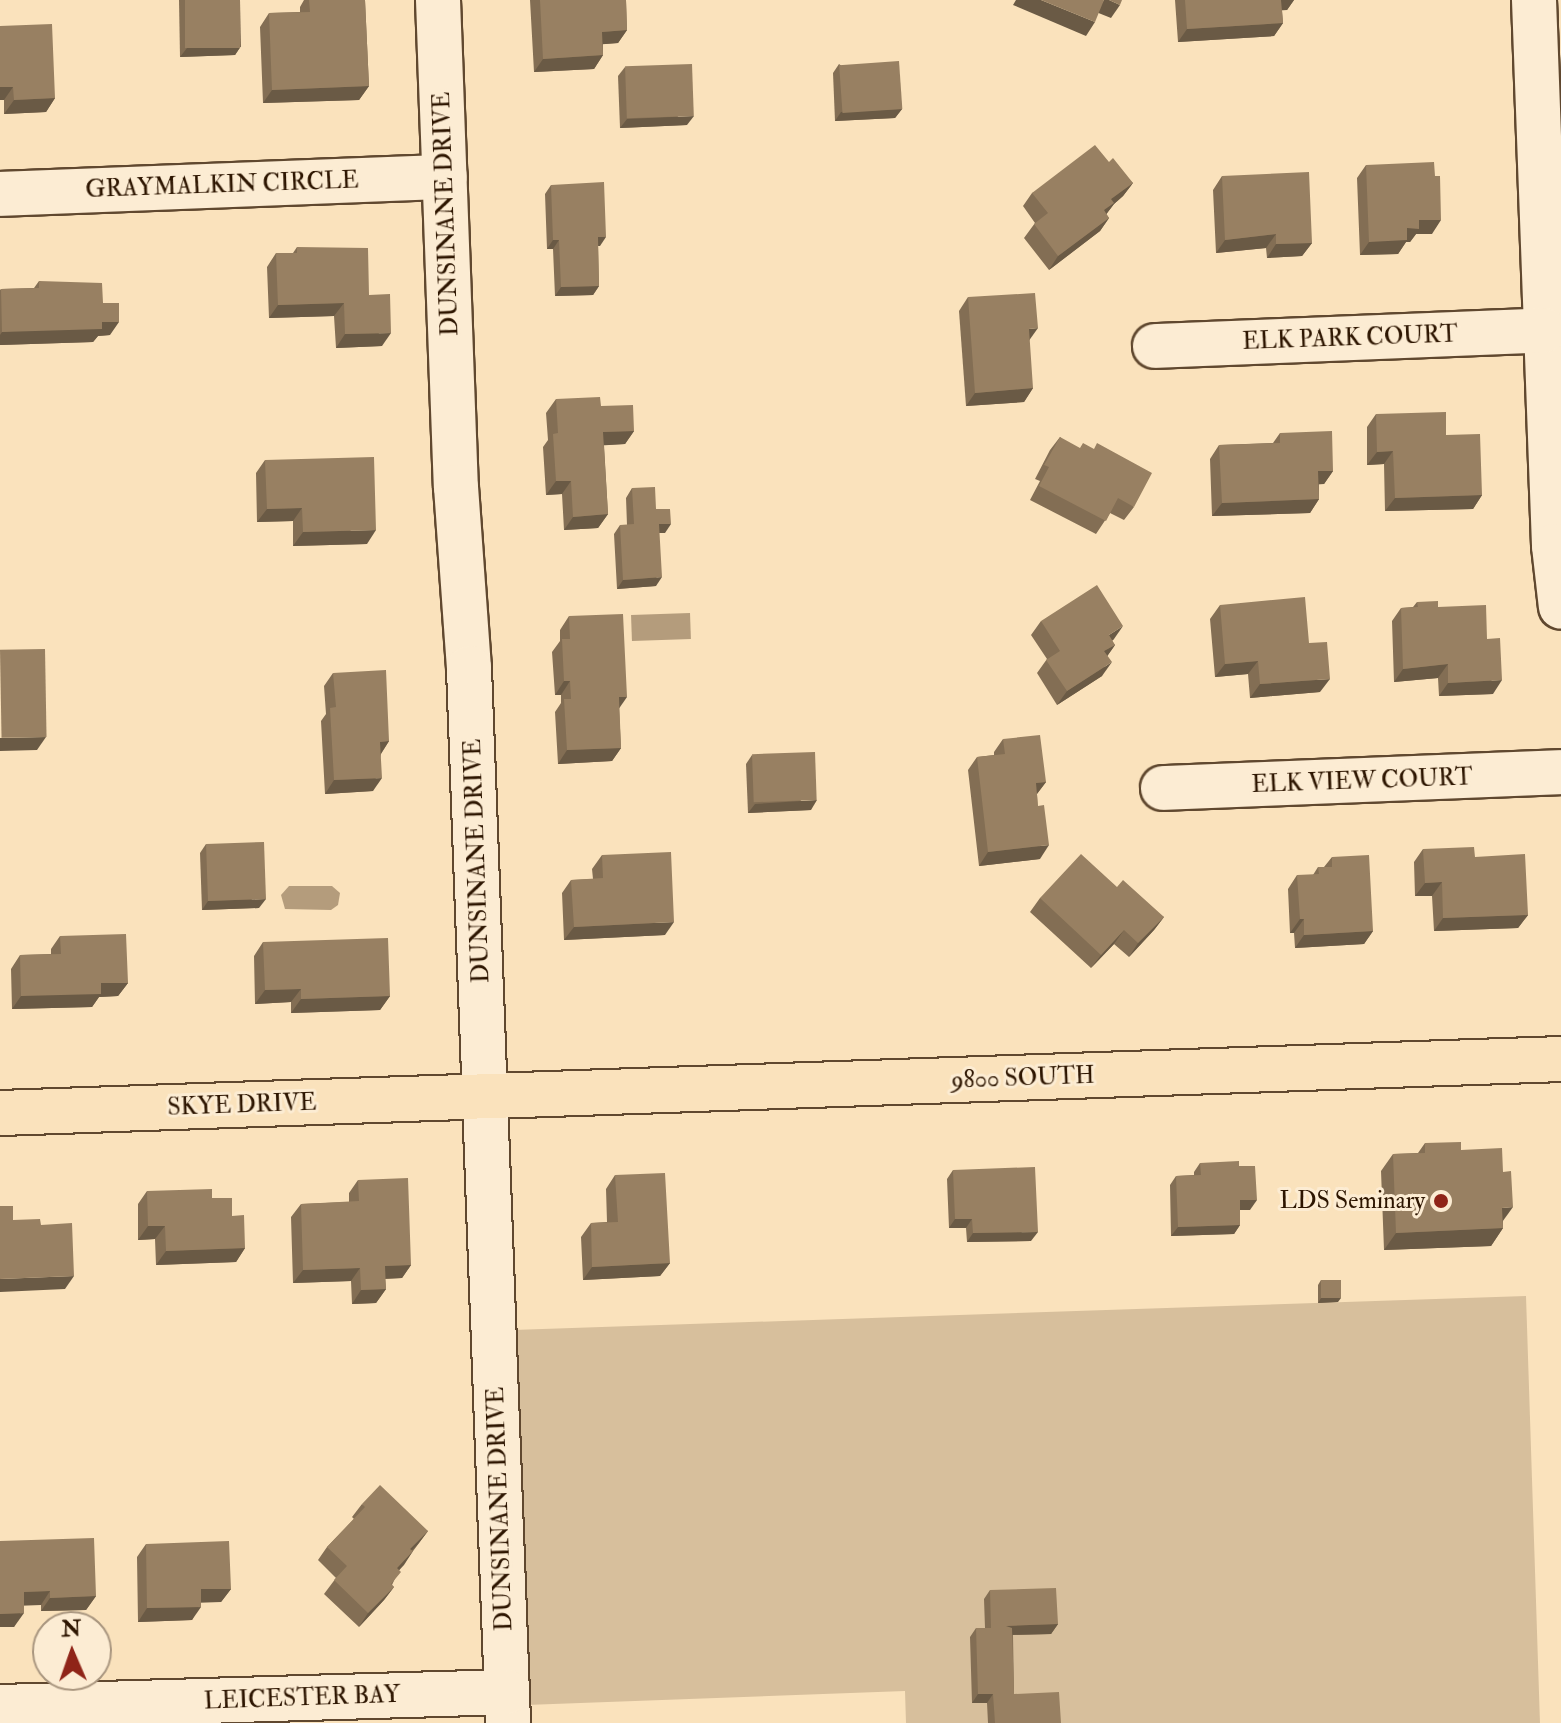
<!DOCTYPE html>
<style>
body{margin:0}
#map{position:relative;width:1561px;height:1723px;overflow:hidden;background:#fae2bc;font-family:"IM FELL Double Pica",serif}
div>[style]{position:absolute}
.green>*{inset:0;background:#d7bf9c}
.water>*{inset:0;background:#b49c7c;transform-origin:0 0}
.roads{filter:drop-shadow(2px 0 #60482f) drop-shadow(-2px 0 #60482f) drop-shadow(0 2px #60482f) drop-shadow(0 -2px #60482f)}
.minor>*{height:44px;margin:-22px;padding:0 22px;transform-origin:22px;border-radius:22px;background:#fcecd3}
.major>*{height:44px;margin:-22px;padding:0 22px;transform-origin:22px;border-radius:22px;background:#fae2bc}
.wall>*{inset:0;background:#836e54}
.shaded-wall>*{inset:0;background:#6a5a45}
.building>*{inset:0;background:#988062;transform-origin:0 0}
.dots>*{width:22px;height:22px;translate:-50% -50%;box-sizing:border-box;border:4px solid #fcecd3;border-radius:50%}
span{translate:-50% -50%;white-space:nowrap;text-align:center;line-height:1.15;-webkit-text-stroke:6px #fcecd3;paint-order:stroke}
.street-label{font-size:24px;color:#2d1500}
.poi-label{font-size:24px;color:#2d1500}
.right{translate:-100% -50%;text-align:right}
.north{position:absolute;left:32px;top:1611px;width:80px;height:80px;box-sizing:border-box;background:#fcecd3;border:2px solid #a9967f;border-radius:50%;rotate:358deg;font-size:22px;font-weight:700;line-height:32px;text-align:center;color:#2d1500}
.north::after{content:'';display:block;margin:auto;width:28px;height:36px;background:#8f2418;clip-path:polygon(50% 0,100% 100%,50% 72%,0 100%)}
</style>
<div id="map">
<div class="green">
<i style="clip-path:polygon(1526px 1296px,1540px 1723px,906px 1723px,905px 1691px,526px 1705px,513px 1330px)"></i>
</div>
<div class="water">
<i style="left:690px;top:613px;width:26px;height:59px;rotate:88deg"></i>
<i style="clip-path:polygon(289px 886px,332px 886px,340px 893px,338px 905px,331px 910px,285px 909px,281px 895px)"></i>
</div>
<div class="roads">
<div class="minor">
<i style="left:438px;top:0;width:487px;rotate:87.9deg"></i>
<i style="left:456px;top:487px;width:181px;rotate:85.9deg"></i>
<i style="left:469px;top:668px;width:1056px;rotate:87.88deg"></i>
<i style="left:1534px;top:0;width:546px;rotate:87.9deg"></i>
<i style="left:1554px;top:546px;width:61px;rotate:83.5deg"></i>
<i style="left:0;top:194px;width:445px;rotate:-2.2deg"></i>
<i style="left:1155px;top:346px;width:390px;rotate:-2.3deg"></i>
<i style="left:1163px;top:788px;width:398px;rotate:-2.3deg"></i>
<i style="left:0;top:1707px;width:507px;rotate:-1.69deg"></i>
</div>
<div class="major">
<i style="left:0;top:1113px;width:1562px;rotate:-1.98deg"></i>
</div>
</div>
<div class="wall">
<i style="clip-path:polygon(179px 0,240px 0,241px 46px,235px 55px,180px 57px)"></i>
<i style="clip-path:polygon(304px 0,365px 0,369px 86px,359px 100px,263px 103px,260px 27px,269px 13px,300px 12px,300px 7px)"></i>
<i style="clip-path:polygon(530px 0,626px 0,627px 30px,618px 43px,603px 44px,603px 55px,594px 69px,534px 72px)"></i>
<i style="clip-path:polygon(1175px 0,1294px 0,1287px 10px,1282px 10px,1283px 23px,1274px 36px,1178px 42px)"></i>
<i style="clip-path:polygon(0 26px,55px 98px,46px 112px,4px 114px,4px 100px,0 100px)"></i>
<i style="clip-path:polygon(839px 64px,902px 109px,895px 118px,835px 121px,833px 73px)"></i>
<i style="clip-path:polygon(625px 67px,687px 125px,620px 128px,618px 76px)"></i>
<i style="clip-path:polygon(1109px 162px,1133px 183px,1123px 196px,1114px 204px,1106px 214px,1109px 218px,1100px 231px,1049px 270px,1024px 238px,1035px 223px,1023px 206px,1032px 193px)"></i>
<i style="clip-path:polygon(1366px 165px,1432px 234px,1416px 234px,1410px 242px,1406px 242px,1398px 254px,1360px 255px,1357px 178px)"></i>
<i style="clip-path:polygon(1222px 176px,1312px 243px,1302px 256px,1267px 258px,1266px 248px,1216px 253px,1213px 190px)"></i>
<i style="clip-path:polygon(551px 185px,600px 246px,598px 246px,599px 286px,593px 295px,555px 296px,553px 249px,547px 249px,545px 194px)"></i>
<i style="clip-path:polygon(297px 247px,369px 295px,382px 346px,336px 348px,334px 316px,269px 318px,267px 267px,276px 253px,293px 253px)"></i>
<i style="clip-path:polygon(39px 281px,103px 303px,110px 335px,98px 336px,93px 342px,0 345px,0 290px,1px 289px,34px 288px)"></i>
<i style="clip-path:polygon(968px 297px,1033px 388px,1024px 402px,966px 406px,959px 311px)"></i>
<i style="clip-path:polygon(556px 399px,601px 406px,634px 431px,625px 444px,604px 445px,608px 514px,598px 528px,564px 530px,562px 494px,546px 495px,543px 447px,548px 440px,546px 413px)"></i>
<i style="clip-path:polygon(1376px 414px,1446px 435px,1482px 495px,1473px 509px,1385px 511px,1384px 464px,1367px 465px,1367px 427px)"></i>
<i style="clip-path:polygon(1280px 433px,1333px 471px,1324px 484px,1319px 484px,1319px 499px,1310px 513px,1212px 516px,1210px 459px,1219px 445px,1273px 443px)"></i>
<i style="clip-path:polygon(1060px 437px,1134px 507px,1124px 520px,1110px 513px,1096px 534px,1030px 500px,1040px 481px,1035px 479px,1050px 450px)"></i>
<i style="clip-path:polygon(265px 460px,367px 544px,293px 546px,293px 521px,257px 522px,256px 473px)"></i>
<i style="clip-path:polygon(632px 488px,656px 509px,665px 533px,659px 533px,656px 586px,617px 589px,614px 534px,620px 525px,627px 525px,626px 498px)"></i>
<i style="clip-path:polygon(1417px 602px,1438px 607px,1487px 639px,1493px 694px,1439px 696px,1438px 678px,1394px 682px,1392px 621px,1401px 608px,1413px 607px)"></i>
<i style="clip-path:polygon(1220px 605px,1309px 643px,1320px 692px,1250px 698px,1248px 674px,1215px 677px,1210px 619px)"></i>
<i style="clip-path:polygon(569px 616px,619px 708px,621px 748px,612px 761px,558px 764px,555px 712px,561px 703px,561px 695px,555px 695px,552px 652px,560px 641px,560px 630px)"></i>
<i style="clip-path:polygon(1041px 621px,1114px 639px,1112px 641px,1115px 645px,1107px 656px,1102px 676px,1057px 705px,1037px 673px,1047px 659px,1031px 635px)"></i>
<i style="clip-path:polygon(333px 673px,389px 741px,381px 754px,373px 791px,325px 794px,321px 721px,326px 714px,324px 686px)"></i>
<i style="clip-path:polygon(1003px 739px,1046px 782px,1037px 794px,1040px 859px,979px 866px,968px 770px,977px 757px,994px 755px,994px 752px)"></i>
<i style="clip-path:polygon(752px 755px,811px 810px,748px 813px,746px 764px)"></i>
<i style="clip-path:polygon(206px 844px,259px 908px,202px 910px,200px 853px)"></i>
<i style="clip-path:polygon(1423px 849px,1475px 857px,1528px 915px,1518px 928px,1434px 931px,1432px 896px,1415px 896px,1414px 862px)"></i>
<i style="clip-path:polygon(602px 855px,665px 935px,564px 940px,562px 893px,571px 880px,593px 879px,592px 869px)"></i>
<i style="clip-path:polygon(1332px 857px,1373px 931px,1364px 944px,1295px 948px,1294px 933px,1290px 933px,1288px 889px,1297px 875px,1313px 875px,1318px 867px,1324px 867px)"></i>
<i style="clip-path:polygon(1117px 887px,1164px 917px,1154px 930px,1129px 957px,1114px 944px,1091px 968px,1030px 912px,1040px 898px)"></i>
<i style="clip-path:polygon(60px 936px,128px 983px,118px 996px,99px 997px,92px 1007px,12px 1009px,11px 969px,20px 955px,51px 954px,51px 949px)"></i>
<i style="clip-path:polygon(263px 942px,390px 996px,380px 1010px,291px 1013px,291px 1002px,255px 1004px,254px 956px)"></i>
<i style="clip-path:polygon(1425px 1143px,1503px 1221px,1503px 1228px,1491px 1246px,1384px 1250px,1381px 1171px,1393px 1154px,1418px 1153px)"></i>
<i style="clip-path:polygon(1200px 1163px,1239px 1166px,1250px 1210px,1240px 1210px,1240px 1225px,1234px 1234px,1171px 1236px,1170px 1185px,1176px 1176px,1194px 1175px,1194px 1172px)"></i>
<i style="clip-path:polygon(953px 1170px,1031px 1241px,967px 1242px,966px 1228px,949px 1228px,947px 1179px)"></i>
<i style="clip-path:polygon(615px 1175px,670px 1263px,660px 1276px,583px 1280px,581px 1237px,591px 1223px,607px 1222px,606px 1189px)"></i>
<i style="clip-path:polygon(358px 1180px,411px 1265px,402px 1278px,385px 1279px,386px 1289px,376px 1303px,352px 1304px,351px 1281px,293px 1283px,291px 1217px,301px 1204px,349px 1202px,349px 1193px)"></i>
<i style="clip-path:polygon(147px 1191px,212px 1198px,232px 1216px,245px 1248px,236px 1262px,156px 1265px,155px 1239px,138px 1240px,138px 1204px)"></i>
<i style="clip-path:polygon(1321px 1280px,1338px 1302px,1318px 1303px,1318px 1285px)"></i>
<i style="clip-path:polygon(362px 1504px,428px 1531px,399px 1570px,392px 1585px,394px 1587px,384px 1600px,359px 1627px,324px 1594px,336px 1578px,318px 1560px,327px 1547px,354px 1519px,352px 1517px)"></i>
<i style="clip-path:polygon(0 1541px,96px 1596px,86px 1610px,41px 1611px,41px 1605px,24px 1605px,14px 1627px,0 1627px)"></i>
<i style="clip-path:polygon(146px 1544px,231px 1589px,221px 1602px,201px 1602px,192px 1620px,138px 1622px,137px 1557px)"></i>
<i style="clip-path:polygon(990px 1590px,1058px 1624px,1051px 1634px,1013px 1635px,1014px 1694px,1061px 1723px,988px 1723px,987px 1703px,972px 1703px,970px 1637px,976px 1628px,985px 1628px,984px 1599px)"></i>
</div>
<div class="shaded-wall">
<i style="clip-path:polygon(1016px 0,1041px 0,1095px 22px,1086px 36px,1013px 5px)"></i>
<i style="clip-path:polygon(1104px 0,1109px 0,1120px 5px,1111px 18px,1096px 12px)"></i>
<i style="clip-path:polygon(1280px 0,1294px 0,1287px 10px,1272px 11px)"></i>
<i style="clip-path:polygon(1283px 23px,1274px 36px,1178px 42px,1187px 29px)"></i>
<i style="clip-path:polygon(627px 30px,618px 43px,593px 45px,602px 32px)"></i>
<i style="clip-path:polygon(241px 46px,235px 55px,180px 57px,187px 48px)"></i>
<i style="clip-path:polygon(603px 55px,594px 69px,534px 72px,543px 59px)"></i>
<i style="clip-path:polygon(369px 86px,359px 100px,263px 103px,272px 90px)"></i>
<i style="clip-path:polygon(0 87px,13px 87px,4px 100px,0 100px)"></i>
<i style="clip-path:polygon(55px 98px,46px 112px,4px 114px,14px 100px)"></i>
<i style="clip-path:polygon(902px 109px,895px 118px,835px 121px,841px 112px)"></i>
<i style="clip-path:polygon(694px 116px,687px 125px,620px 128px,627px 119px)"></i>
<i style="clip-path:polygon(1133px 183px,1123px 196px,1114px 204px,1105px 216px,1095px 224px,1111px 199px)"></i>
<i style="clip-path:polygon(1109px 218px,1100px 231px,1049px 270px,1058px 256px)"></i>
<i style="clip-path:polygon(1419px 220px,1441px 220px,1432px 234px,1416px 234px,1410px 242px,1406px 242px,1398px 254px,1360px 255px,1369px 242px,1407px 228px)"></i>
<i style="clip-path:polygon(1276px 234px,1266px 248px,1216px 253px,1225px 240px)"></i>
<i style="clip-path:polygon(598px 237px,606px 237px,600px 246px,591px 246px)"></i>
<i style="clip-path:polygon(553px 240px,559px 240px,553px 249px,547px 249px)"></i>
<i style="clip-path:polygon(1312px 243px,1302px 256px,1267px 258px,1276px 244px)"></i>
<i style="clip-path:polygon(599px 286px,593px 295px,555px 296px,561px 287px)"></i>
<i style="clip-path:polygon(344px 303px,334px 316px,269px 318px,278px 305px)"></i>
<i style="clip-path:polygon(102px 322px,119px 322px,110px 335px,98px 336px,93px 342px,0 345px,0 335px,2px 332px)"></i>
<i style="clip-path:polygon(1038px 328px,1028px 342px,1029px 329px)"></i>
<i style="clip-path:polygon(391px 333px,382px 346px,336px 348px,345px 334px)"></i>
<i style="clip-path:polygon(1033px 388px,1024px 402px,966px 406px,975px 393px)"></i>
<i style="clip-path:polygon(634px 431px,625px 444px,593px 446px,603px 432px)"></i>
<i style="clip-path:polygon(1393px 451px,1384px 464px,1367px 465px,1377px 452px)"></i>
<i style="clip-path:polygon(1318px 471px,1333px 471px,1324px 484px,1309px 485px)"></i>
<i style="clip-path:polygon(556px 481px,571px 481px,562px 494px,546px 495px)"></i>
<i style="clip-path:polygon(1482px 495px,1473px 509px,1385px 511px,1395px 498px)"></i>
<i style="clip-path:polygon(1319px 499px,1310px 513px,1212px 516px,1222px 503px)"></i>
<i style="clip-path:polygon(302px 508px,293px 521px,257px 522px,267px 509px)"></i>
<i style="clip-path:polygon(608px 514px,598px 528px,564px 530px,573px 517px)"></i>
<i style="clip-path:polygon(659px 524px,671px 524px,665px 533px,652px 533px)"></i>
<i style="clip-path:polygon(376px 530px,367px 544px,293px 546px,303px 532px)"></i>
<i style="clip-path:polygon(662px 577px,656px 586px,617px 589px,623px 580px)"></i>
<i style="clip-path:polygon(1123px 626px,1114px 639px,1099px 649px,1109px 635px)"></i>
<i style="clip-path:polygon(1115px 645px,1106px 658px,1104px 651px)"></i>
<i style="clip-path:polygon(1258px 661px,1248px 674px,1215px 677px,1225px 664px)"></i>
<i style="clip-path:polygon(1112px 662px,1102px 676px,1057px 705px,1067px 691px)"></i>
<i style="clip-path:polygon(1448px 664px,1438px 678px,1394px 682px,1403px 669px)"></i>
<i style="clip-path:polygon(1330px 679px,1320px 692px,1250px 698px,1260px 684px)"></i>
<i style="clip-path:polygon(1502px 680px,1493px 694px,1439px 696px,1448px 683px)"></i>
<i style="clip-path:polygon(564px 681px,570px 681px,561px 695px,555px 695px)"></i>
<i style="clip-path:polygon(619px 697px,627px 697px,618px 710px)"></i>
<i style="clip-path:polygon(46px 737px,37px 750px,0 751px,0 738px)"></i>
<i style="clip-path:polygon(389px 741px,380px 755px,380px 742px)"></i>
<i style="clip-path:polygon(621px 748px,612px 761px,558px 764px,567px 750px)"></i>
<i style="clip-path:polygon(382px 778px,373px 791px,325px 794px,334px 780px)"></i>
<i style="clip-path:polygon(1046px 782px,1036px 795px,1036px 783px)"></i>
<i style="clip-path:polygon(817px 800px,811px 810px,748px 813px,755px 804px)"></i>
<i style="clip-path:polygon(1049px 845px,1040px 859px,979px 866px,988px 852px)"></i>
<i style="clip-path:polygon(1442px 882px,1432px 896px,1415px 896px,1425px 883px)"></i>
<i style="clip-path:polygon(266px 899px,259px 908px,202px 910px,208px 901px)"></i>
<i style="clip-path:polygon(1528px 915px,1518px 928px,1434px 931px,1443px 918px)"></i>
<i style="clip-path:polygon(1164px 917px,1154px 930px,1129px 957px,1138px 943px)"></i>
<i style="clip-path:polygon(1300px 919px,1304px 919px,1294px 933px,1290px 933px)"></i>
<i style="clip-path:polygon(674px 922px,665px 935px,564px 940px,574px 927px)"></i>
<i style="clip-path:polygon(1124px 930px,1114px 944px,1091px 968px,1101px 955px)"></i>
<i style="clip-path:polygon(1373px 931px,1364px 944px,1295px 948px,1304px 935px)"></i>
<i style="clip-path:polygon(101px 983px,128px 983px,118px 996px,99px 997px,92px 1007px,12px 1009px,21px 996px)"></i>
<i style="clip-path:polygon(301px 989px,291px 1002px,255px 1004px,265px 990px)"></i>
<i style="clip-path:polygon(390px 996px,380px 1010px,291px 1013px,301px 999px)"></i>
<i style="clip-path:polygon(1240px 1200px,1257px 1200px,1250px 1210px,1233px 1210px)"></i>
<i style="clip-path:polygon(1513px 1207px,1500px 1225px,1502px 1208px)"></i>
<i style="clip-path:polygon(955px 1219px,972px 1219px,966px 1228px,949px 1228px)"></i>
<i style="clip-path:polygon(1240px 1225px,1234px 1234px,1171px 1236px,1178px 1227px)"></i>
<i style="clip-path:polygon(148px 1226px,165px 1226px,155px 1239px,138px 1240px)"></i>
<i style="clip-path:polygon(1503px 1228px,1491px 1246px,1384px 1250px,1396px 1233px)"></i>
<i style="clip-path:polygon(1038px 1232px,1031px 1241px,967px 1242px,973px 1233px)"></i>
<i style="clip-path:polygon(245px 1248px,236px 1262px,156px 1265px,166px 1251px)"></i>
<i style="clip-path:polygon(670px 1263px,660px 1276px,583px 1280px,592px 1267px)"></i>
<i style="clip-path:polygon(411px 1265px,402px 1278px,376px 1279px,385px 1266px)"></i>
<i style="clip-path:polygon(360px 1268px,351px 1281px,293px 1283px,303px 1270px)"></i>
<i style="clip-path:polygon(74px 1276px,65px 1289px,0 1292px,0 1279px)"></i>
<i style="clip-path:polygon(386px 1289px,376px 1303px,352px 1304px,361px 1290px)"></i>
<i style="clip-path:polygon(1321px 1298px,1341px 1298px,1338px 1302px,1318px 1303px)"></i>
<i style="clip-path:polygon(428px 1531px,418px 1544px,401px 1562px,410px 1549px)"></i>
<i style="clip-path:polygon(413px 1551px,404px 1565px,388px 1582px,397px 1568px)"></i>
<i style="clip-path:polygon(394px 1587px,384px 1600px,359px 1627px,368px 1613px)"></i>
<i style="clip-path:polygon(201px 1589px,231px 1589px,221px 1602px,192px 1603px)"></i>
<i style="clip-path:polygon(50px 1591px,41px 1605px,14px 1606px,24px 1592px)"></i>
<i style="clip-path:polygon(96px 1596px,86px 1610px,41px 1611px,50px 1598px)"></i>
<i style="clip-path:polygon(201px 1607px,192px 1620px,138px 1622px,147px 1608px)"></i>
<i style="clip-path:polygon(24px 1613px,14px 1627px,0 1627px,0 1614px)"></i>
<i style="clip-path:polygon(1058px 1624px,1051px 1634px,1000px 1635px,1006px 1626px)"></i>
<i style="clip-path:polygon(978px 1694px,993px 1694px,987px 1703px,972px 1703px)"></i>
</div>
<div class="building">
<i style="left:185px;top:0;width:55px;height:48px"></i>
<i style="clip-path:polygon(309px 0,365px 0,369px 86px,272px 90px,269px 13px,310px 12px)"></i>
<i style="clip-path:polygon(540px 0,626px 0,627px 30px,602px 32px,603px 55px,543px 59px)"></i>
<i style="clip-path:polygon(1041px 0,1104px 0,1095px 22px)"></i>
<i style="clip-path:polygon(1109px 0,1122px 0,1120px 5px)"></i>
<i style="clip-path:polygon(1185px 0,1281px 0,1283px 23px,1187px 29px)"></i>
<i style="clip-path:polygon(52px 24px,55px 98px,14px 100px,13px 87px,0 87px,0 26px)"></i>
<i style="left:899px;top:61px;width:48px;height:60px;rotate:86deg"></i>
<i style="left:692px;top:64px;width:52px;height:67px;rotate:88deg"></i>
<i style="clip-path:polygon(1095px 145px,1109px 162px,1113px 158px,1133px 183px,1111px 199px,1114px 203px,1104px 210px,1109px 218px,1058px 256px,1034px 224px,1048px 213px,1032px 193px)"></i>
<i style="clip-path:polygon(1434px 162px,1435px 176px,1440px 176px,1441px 220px,1419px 220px,1419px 229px,1407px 228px,1407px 240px,1369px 242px,1366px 165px)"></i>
<i style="clip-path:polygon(1309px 172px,1312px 243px,1276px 244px,1276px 234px,1225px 240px,1222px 176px)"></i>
<i style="clip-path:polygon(604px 182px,606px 237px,598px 237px,599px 286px,561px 287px,559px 240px,553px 240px,551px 185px)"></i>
<i style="clip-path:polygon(297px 247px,368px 248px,369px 295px,390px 294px,391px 333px,345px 334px,344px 303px,278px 305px,276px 253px,297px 253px)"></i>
<i style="clip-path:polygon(39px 281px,102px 283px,103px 303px,119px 303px,119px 322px,102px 322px,102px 329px,2px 332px,1px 289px,39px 288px)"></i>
<i style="clip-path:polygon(1035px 293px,1038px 328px,1029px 329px,1033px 388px,975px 393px,968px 297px)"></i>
<i style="clip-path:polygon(600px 397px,601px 406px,633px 405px,634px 431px,603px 432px,608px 514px,573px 517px,571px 481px,556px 481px,553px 434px,558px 433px,556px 399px)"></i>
<i style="clip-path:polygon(1446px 412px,1446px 435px,1480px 434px,1482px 495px,1395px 498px,1393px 451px,1377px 452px,1376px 414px)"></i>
<i style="clip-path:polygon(1332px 431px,1333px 471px,1318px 471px,1319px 499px,1222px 503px,1219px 445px,1280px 443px,1280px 433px)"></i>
<i style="clip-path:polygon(1060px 437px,1080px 448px,1083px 443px,1094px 449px,1097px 443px,1152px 473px,1134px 507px,1118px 498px,1106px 521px,1039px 486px,1049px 467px,1044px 465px)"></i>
<i style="clip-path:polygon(374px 457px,376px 530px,303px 532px,302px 508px,267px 509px,265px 460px)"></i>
<i style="clip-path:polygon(655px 487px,656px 509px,670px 509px,671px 524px,659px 524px,662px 577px,623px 580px,620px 525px,634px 524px,632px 488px)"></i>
<i style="clip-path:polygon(1097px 585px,1123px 626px,1109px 635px,1115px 645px,1104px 651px,1112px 662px,1067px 691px,1046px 660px,1060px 651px,1041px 621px)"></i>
<i style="clip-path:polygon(1305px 597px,1309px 643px,1327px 642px,1330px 679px,1260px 684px,1258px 661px,1225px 664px,1220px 605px)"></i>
<i style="clip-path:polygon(1438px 601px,1438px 607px,1486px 605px,1487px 639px,1500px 638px,1502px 680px,1448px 683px,1448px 664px,1403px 669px,1401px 608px,1418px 607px,1417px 602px)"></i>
<i style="clip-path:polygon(623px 614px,627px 697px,619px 697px,621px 748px,567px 750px,564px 699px,571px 699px,570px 681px,564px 681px,562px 639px,570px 639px,569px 616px)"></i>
<i style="left:45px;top:649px;width:88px;height:45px;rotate:89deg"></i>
<i style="clip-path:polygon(386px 670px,389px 741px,380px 742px,382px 778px,334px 780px,330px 708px,336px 707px,333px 673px)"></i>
<i style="clip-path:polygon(1040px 735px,1046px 782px,1036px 783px,1038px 806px,1044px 805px,1049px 845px,988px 852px,977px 757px,1005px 754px,1003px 739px)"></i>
<i style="left:815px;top:752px;width:48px;height:63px;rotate:88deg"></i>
<i style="left:264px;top:842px;width:57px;height:58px;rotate:88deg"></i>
<i style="clip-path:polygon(1474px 847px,1475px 857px,1525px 854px,1528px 915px,1443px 918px,1442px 882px,1425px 883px,1423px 849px)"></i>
<i style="clip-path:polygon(671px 852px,674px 922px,574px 927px,571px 880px,603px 878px,602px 855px)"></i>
<i style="clip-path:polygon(1081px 854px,1117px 887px,1123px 880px,1164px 917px,1138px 943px,1124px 930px,1101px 955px,1040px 898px)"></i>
<i style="clip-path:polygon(1369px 855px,1373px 931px,1304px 935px,1304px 919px,1300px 919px,1297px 875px,1319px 874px,1318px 867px,1332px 867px,1332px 857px)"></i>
<i style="clip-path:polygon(126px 934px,128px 983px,101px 983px,101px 994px,21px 996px,20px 955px,61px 954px,60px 936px)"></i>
<i style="clip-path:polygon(388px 938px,390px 996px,301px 999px,301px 989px,265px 990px,263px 942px)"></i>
<i style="clip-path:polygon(1461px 1142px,1461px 1150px,1502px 1148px,1503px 1172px,1511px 1171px,1513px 1207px,1502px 1208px,1503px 1228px,1396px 1233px,1393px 1154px,1425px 1153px,1425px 1143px)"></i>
<i style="clip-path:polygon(1239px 1161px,1239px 1166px,1255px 1166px,1257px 1200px,1240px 1200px,1240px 1225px,1178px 1227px,1176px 1176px,1201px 1175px,1200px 1163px)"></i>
<i style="clip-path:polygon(1035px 1167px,1038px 1232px,973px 1233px,972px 1219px,955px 1219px,953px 1170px)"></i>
<i style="clip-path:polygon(665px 1173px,670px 1263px,592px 1267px,591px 1223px,618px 1222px,615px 1175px)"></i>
<i style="clip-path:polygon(408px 1178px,411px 1265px,385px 1266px,386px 1289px,361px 1290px,360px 1268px,303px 1270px,301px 1204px,359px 1201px,358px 1180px)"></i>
<i style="clip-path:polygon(212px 1189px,212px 1198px,232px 1198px,232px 1216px,244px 1215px,245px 1248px,166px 1251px,165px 1226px,148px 1226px,147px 1191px)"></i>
<i style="clip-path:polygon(0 1206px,13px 1206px,13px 1220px,40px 1219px,41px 1225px,72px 1223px,74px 1276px,0 1279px)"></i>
<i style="left:1321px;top:1280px;width:20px;height:18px"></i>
<i style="clip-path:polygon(380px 1485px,428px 1531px,410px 1549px,413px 1551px,397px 1568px,401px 1572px,391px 1584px,394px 1587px,368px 1613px,334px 1580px,347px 1566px,327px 1547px,365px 1507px,362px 1504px)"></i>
<i style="clip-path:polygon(94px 1538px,96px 1596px,50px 1598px,50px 1591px,24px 1592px,24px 1613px,0 1614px,0 1541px)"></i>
<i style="clip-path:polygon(229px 1541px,231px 1589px,201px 1589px,201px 1607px,147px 1608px,146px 1544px)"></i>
<i style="clip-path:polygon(1056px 1588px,1058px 1624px,1006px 1626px,1012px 1628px,1014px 1694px,1059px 1692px,1061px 1723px,995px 1723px,993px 1694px,978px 1694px,976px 1628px,991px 1628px,990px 1590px)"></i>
</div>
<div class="dots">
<i style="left:1441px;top:1201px;background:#8f2418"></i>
</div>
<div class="street-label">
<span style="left:222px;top:185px;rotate:-2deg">GRAYMALKIN CIRCLE</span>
<span style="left:446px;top:214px;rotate:-92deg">DUNSINANE DRIVE</span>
<span style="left:1350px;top:338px;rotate:-2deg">ELK PARK COURT</span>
<span style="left:1362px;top:781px;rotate:-2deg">ELK VIEW COURT</span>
<span style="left:477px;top:861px;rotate:-92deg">DUNSINANE DRIVE</span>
<span style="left:1023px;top:1078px;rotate:-2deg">9800 SOUTH</span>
<span style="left:242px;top:1105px;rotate:-2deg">SKYE DRIVE</span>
<span style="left:500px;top:1509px;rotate:-92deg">DUNSINANE DRIVE</span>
<span style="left:302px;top:1698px;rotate:-2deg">LEICESTER BAY</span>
</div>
<div class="poi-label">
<span class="right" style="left:1425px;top:1201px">LDS Seminary</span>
</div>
<div class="north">N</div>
</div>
